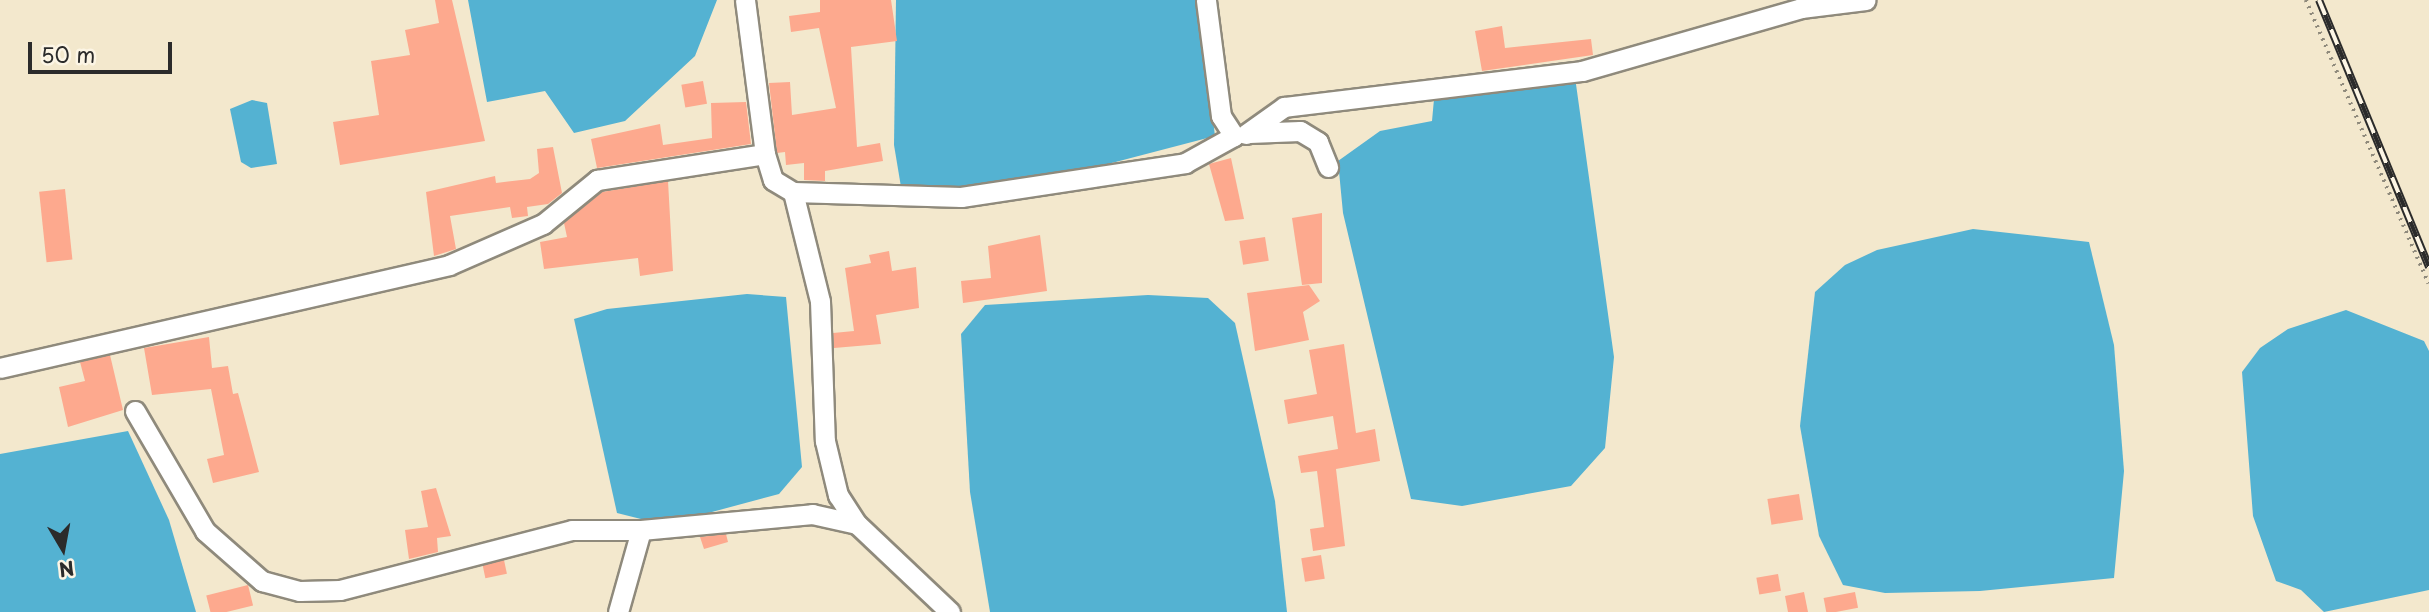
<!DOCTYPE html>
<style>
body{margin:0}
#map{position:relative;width:2429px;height:612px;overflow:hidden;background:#f3e8cd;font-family:"Playpen Sans",sans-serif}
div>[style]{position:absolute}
.water>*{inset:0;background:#54b2d2}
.building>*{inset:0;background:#fda98e;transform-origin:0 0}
.path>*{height:3.5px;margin-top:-1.75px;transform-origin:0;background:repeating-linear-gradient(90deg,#8f8a7c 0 2px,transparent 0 7px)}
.roads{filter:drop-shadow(2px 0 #8f8a7c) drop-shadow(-2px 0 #8f8a7c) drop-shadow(0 2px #8f8a7c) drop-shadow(0 -2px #8f8a7c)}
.street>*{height:19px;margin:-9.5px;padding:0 9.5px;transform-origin:9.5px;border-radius:9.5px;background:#fff}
.rail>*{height:8px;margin-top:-4px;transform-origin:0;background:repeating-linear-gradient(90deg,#fcf5e5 0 16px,#2b2b2b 0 32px);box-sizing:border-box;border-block:2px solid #2b2b2b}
span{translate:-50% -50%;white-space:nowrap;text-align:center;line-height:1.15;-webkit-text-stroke:6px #fcf5e5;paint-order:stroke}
.north{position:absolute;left:28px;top:514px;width:70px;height:70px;-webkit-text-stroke:5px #fcf5e5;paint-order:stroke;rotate:170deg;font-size:19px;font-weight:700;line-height:28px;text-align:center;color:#2b2b2b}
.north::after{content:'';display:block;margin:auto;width:24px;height:32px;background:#2b2b2b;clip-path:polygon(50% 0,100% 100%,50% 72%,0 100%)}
.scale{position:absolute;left:28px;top:42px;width:144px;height:32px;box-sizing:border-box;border:4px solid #2b2b2b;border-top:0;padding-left:9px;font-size:21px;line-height:24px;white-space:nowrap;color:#2b2b2b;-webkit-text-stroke:5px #fcf5e5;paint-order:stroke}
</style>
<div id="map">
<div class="water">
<i style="clip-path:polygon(468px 0,717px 0,695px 56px,625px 121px,574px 133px,545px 91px,487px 102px)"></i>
<i style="clip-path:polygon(896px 0,1198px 0,1215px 136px,1039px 182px,935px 191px,901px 187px,894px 145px)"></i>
<i style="clip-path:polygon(1575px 77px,1614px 357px,1605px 448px,1571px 486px,1462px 506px,1411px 499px,1343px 213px,1338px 161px,1380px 131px,1432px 121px,1434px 99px)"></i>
<i style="clip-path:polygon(252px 100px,267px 103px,277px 164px,251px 168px,241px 162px,230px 109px)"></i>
<i style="clip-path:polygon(1973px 229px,2089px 242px,2114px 345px,2124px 471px,2114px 578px,1980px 591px,1885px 593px,1843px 585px,1819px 536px,1800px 426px,1815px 292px,1845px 265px,1877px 250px)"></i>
<i style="clip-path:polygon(747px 294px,786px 297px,802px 467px,779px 494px,697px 516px,653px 522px,617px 513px,574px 319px,607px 309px)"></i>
<i style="clip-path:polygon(1148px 295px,1208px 298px,1235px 323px,1275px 501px,1287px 612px,990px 612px,970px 492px,961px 334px,985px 305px)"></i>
<i style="clip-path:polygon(2346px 310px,2424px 341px,2429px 351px,2429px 590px,2324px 612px,2301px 590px,2276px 581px,2253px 516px,2242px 372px,2260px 348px,2288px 329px)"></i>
<i style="clip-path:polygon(128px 431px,169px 520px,196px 612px,0 612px,0 454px)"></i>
</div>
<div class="building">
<i style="clip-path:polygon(435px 0,452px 0,485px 141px,340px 165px,333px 122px,379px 115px,371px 61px,410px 55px,405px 30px,439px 23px)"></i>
<i style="clip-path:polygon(820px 0,891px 0,897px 41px,851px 47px,857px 147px,880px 143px,883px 161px,825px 171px,825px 181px,804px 180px,804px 163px,786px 165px,785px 152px,777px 153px,769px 83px,790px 82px,792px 115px,836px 108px,819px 28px,791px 32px,789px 16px,820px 12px)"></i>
<i style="clip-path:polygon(1502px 26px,1505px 48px,1591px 39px,1593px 55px,1482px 71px,1475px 31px)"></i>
<i style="left:703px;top:81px;width:23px;height:22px;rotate:80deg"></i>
<i style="clip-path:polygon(746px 102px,751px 144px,597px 168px,591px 139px,660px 124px,663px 145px,712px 138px,711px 103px)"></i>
<i style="clip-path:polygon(553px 147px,562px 193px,548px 204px,527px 207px,528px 216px,512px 218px,510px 207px,450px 216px,456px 249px,434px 256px,426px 192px,495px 176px,496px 183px,530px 179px,539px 173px,537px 149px)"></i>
<i style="clip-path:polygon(1231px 158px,1244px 219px,1225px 221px,1209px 164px)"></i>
<i style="clip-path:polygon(668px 181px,673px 271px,640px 276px,638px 258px,544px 269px,540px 242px,567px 237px,564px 223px,602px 192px)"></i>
<i style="left:65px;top:189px;width:71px;height:26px;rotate:84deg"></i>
<i style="clip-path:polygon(1322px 213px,1322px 283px,1302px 285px,1292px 218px)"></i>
<i style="clip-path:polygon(1040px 235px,1047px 291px,963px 303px,961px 281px,991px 278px,988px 246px)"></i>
<i style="left:1265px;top:237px;width:24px;height:26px;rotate:81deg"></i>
<i style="clip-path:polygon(889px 251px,892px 271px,916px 267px,919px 308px,876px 315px,881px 344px,834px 348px,833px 333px,854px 331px,845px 268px,871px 263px,869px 255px)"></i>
<i style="clip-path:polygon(1309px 285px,1320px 301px,1303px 312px,1309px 340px,1255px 351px,1247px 293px)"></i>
<i style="clip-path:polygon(209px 337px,212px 368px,228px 366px,233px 394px,238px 393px,259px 472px,213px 483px,207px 459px,224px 455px,211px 389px,152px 395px,144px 348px)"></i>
<i style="clip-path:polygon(1344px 344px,1356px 433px,1375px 429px,1380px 461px,1336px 469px,1345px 546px,1313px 551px,1310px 529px,1324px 527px,1317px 471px,1301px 473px,1298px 456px,1338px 449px,1333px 416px,1288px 424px,1284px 400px,1317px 394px,1309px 350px)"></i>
<i style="clip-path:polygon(110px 355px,123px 410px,68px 427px,59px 387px,85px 381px,80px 362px)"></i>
<i style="clip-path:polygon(436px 488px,451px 536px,437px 538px,438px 552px,409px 559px,405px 530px,428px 527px,421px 491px)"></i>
<i style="left:1799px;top:494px;width:26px;height:32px;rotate:81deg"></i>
<i style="clip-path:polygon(726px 534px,728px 542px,704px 549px,700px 537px)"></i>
<i style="left:1321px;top:555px;width:24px;height:20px;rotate:81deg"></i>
<i style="left:504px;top:560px;width:14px;height:22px;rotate:78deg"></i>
<i style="left:1778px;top:574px;width:17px;height:22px;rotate:80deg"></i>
<i style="left:248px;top:585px;width:21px;height:43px;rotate:76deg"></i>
<i style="clip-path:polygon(1804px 592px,1808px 612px,1788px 612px,1785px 596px)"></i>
<i style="left:1855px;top:592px;width:16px;height:32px;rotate:79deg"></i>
</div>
<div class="path">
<i style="left:2306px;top:0;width:309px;rotate:66.6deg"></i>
</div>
<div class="roads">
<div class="street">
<i style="left:745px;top:0;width:155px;rotate:82.6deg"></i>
<i style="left:1249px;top:133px;width:51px;rotate:-2.2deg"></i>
<i style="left:1300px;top:131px;width:21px;rotate:31deg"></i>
<i style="left:1318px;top:142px;width:27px;rotate:68deg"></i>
<i style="left:1246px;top:134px;width:47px;rotate:-35.4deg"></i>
<i style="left:1284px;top:107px;width:300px;rotate:-6.9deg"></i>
<i style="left:1582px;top:71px;width:228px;rotate:-16deg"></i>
<i style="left:1801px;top:8px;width:65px;rotate:-7deg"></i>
<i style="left:793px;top:192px;width:112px;rotate:76.1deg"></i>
<i style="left:820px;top:301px;width:140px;rotate:88deg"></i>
<i style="left:825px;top:441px;width:56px;rotate:76.5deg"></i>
<i style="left:838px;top:495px;width:35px;rotate:57deg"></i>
<i style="left:0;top:368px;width:461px;rotate:-12.9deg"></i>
<i style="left:449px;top:265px;width:103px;rotate:-23.6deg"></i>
<i style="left:543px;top:224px;width:70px;rotate:-39.2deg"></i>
<i style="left:597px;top:180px;width:170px;rotate:-8.8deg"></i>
<i style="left:765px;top:154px;width:27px;rotate:73deg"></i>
<i style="left:773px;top:180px;width:23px;rotate:31deg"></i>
<i style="left:793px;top:192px;width:168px;rotate:1.7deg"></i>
<i style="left:961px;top:197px;width:227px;rotate:-8.6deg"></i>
<i style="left:1185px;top:163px;width:56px;rotate:-28.9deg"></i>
<i style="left:1234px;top:136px;width:24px;rotate:-123deg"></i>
<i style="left:1221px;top:116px;width:117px;rotate:-97.4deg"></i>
<i style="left:135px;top:411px;width:139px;rotate:59.7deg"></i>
<i style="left:205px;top:531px;width:76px;rotate:41.3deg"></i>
<i style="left:262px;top:581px;width:39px;rotate:15deg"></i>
<i style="left:300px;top:591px;width:40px;rotate:-1.4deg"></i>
<i style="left:340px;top:590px;width:240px;rotate:-14.5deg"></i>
<i style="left:572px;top:530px;width:69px"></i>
<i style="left:618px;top:612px;width:85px;rotate:-74.3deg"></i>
<i style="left:641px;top:530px;width:172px;rotate:-5.3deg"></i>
<i style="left:812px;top:514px;width:46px;rotate:12.5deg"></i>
<i style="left:857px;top:524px;width:128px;rotate:43.4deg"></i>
</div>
</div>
<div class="rail">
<i style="left:2319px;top:0;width:289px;rotate:67.6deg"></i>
</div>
<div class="north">N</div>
<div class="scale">50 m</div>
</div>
